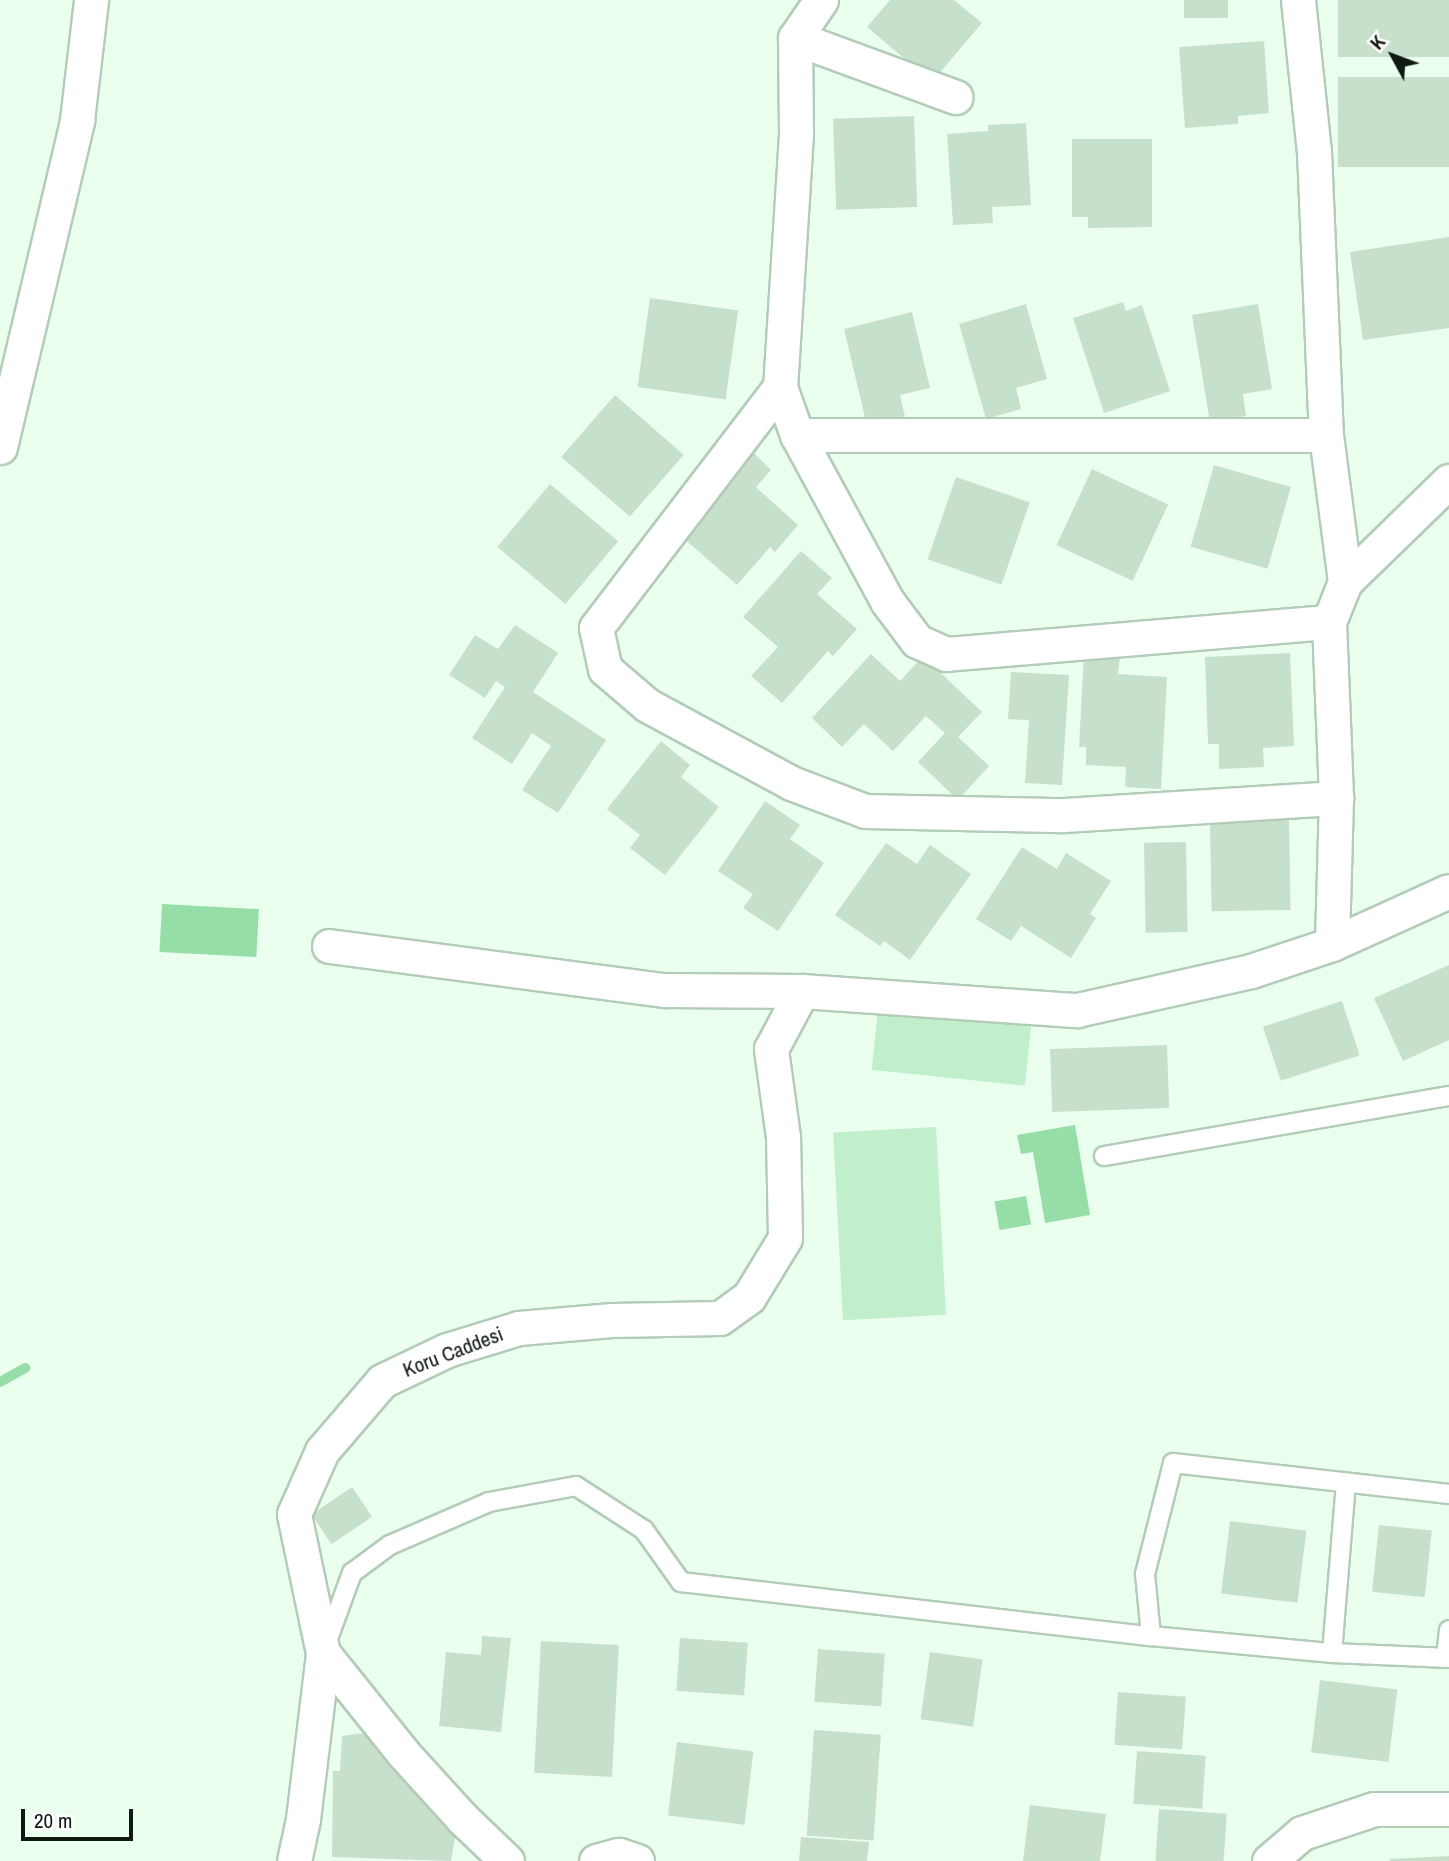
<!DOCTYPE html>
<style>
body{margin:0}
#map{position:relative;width:1449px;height:1861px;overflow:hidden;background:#ebffef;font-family:"Archivo Narrow",sans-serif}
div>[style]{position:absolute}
.green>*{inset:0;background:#c1eecb;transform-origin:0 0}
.water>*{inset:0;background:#96dea8;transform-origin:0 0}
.stream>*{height:10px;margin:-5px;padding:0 5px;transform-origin:5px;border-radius:5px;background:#96dea8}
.building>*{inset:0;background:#c7e0cc;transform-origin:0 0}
.roads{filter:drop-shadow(2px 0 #b3ccb8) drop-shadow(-2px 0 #b3ccb8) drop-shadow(0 2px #b3ccb8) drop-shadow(0 -2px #b3ccb8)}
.lane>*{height:18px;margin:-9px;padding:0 9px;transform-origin:9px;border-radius:9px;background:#fff}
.street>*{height:33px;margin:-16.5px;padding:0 16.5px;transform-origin:16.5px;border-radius:16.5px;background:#fff}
span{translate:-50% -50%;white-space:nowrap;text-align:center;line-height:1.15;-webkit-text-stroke:5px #fff;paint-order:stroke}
.street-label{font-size:21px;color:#101912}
.north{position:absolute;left:1358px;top:21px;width:70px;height:70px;-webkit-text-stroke:5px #fff;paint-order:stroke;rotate:311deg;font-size:19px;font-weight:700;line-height:28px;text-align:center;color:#101912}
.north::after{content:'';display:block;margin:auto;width:24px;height:32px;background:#101912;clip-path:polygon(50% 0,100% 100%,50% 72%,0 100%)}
.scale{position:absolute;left:21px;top:1809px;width:112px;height:32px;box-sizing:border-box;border:4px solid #101912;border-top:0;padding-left:9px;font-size:21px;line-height:24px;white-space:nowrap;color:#101912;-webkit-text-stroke:5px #fff;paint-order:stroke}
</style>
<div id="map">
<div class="green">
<i style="left:878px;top:1010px;width:154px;height:60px;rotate:6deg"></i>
<i style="left:936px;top:1127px;width:188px;height:103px;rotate:87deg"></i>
</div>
<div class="water">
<i style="left:162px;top:904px;width:97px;height:48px;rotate:3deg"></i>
<i style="clip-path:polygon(1075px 1125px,1090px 1215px,1045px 1223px,1033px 1152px,1021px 1154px,1017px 1135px)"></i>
<i style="left:1026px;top:1196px;width:29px;height:32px;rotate:80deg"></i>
</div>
<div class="stream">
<i style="left:0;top:1382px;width:29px;rotate:-29deg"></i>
</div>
<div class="building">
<i style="clip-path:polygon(890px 0,954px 0,982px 23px,932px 82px,867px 27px)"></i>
<i style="left:1184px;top:0;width:44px;height:18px"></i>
<i style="left:1449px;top:0;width:57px;height:111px;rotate:90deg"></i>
<i style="clip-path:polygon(1264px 41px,1269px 113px,1238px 116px,1238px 124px,1185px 128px,1179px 47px)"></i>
<i style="left:1449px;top:77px;width:90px;height:111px;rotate:90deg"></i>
<i style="left:914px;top:116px;width:91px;height:81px;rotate:88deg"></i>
<i style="clip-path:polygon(1026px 123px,1031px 205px,992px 207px,993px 223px,953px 225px,947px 134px,988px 131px,988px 125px)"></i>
<i style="clip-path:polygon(1072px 139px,1152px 139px,1152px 227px,1088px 228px,1088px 217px,1072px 217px)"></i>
<i style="clip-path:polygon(1449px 237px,1449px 328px,1363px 340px,1350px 252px)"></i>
<i style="left:650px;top:298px;width:89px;height:90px;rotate:8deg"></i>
<i style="clip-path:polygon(1123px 302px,1126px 311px,1142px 305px,1170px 391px,1104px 413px,1073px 318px)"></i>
<i style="clip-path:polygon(1026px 304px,1047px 379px,1016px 388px,1021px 409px,986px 419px,959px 324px)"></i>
<i style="clip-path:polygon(1258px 304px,1272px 389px,1243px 394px,1246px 416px,1210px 422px,1192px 315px)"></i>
<i style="clip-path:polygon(912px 312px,930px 388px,900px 395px,905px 417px,867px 426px,844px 329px)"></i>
<i style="left:615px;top:395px;width:91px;height:82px;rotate:41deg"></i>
<i style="clip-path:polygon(749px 448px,771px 470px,756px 487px,798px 525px,775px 552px,770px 547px,737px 585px,681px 536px)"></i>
<i style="left:1214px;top:465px;width:80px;height:85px;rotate:16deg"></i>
<i style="left:1092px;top:469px;width:84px;height:84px;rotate:25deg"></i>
<i style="left:956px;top:477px;width:78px;height:87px;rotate:19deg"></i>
<i style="left:550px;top:484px;width:89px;height:82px;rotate:40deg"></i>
<i style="clip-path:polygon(801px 551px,832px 578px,817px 594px,857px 629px,833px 656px,828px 651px,782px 703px,751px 676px,778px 647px,743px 617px)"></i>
<i style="clip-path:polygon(515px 625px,558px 653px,533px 692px,606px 740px,558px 813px,522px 790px,551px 746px,532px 733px,512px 764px,472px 738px,505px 687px,496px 681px,485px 698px,449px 675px,475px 635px,498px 649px)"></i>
<i style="clip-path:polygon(1290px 653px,1294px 746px,1263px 748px,1264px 767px,1219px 769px,1219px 744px,1208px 744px,1205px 657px)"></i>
<i style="clip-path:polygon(871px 654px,900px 681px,923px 656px,982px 712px,958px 737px,989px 766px,958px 800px,918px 762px,945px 733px,926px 716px,893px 751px,864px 724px,842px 747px,812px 718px)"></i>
<i style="clip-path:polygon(1084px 654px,1120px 656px,1118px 674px,1167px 677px,1161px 789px,1125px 787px,1126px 767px,1086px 765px,1086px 747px,1079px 747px)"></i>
<i style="clip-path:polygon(1011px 672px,1069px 675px,1062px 785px,1025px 783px,1029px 720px,1008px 719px)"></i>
<i style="clip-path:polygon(661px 741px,690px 765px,681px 777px,719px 807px,665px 875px,630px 848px,640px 835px,607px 809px)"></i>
<i style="clip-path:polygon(765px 801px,800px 825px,790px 839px,824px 863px,778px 931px,743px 908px,753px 894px,718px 871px)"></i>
<i style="left:1289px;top:819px;width:91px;height:79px;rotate:89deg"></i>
<i style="left:1186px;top:842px;width:90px;height:42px;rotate:89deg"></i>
<i style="clip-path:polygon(886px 843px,917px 864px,930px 845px,971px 874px,910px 960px,884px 941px,880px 946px,835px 915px)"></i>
<i style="clip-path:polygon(1022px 847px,1057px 869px,1066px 853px,1111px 881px,1090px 914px,1096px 918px,1071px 958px,1021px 926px,1011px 941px,976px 919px)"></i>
<i style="clip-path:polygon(1449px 965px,1449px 1040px,1403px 1061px,1374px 998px)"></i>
<i style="left:1342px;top:1001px;width:57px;height:83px;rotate:72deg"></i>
<i style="left:1167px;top:1045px;width:63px;height:117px;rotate:88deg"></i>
<i style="left:352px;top:1487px;width:36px;height:49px;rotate:56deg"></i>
<i style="left:1230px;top:1521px;width:77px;height:73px;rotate:7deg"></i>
<i style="left:1379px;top:1525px;width:53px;height:67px;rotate:6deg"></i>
<i style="clip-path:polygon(482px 1636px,511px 1638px,501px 1732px,439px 1726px,446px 1652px,481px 1655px)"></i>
<i style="left:680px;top:1638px;width:68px;height:53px;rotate:4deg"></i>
<i style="left:541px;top:1641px;width:78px;height:132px;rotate:3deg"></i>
<i style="left:818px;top:1649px;width:67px;height:53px;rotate:4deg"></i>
<i style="left:930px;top:1652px;width:53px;height:68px;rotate:8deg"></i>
<i style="left:1320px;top:1680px;width:78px;height:73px;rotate:7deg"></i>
<i style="left:1118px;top:1692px;width:68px;height:53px;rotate:4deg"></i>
<i style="left:814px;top:1730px;width:67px;height:106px;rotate:4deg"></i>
<i style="clip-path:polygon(371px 1732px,431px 1812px,458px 1820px,451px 1861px,332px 1857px,333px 1771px,340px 1771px,342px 1736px)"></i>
<i style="left:677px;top:1742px;width:77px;height:74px;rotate:7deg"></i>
<i style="left:1137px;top:1751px;width:69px;height:53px;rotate:4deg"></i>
<i style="clip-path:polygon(1030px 1805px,1106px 1814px,1100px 1861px,1023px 1861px)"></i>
<i style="left:1159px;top:1809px;width:68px;height:52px;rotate:4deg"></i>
<i style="clip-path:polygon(801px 1837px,869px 1842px,867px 1861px,799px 1861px)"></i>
<i style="clip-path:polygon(1449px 1856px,1449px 1861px,1390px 1861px,1390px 1859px)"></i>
</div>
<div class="roads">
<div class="lane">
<i style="left:1104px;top:1156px;width:350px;rotate:-9.9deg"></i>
<i style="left:1151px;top:1636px;width:182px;rotate:5.4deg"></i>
<i style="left:1332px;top:1653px;width:117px;rotate:2.4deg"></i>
<i style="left:326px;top:1644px;width:76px;rotate:-69.9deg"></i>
<i style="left:352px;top:1573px;width:47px;rotate:-36.4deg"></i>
<i style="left:390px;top:1545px;width:108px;rotate:-23.5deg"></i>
<i style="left:489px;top:1502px;width:88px;rotate:-10.4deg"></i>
<i style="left:576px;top:1486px;width:81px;rotate:32.9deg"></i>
<i style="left:644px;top:1530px;width:64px;rotate:54.6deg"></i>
<i style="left:681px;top:1582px;width:473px;rotate:6.6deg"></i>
<i style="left:1151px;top:1636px;width:62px;rotate:-95.5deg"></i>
<i style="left:1145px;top:1574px;width:114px;rotate:-75.8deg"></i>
<i style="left:1173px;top:1463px;width:278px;rotate:6.4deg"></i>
<i style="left:1332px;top:1653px;width:170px;rotate:-85.3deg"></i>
<i style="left:1446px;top:1658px;width:28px;rotate:-84deg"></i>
</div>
<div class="street">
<i style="left:821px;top:0;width:46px;rotate:124.4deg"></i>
<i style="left:795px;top:38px;width:96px;rotate:89.4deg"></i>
<i style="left:796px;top:134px;width:254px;rotate:93.6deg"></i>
<i style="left:780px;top:387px;width:51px;rotate:70.5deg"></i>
<i style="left:797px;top:435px;width:189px;rotate:61.5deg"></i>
<i style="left:887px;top:601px;width:50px;rotate:53.1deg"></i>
<i style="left:917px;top:641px;width:32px;rotate:24deg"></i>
<i style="left:946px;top:654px;width:384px;rotate:-4.8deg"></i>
<i style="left:1298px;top:0;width:152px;rotate:84deg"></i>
<i style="left:1314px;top:151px;width:284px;rotate:87.6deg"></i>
<i style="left:1326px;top:435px;width:148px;rotate:82.6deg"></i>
<i style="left:1345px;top:582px;width:43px;rotate:111.8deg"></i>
<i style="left:1329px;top:622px;width:176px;rotate:87.7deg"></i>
<i style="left:1336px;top:798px;width:146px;rotate:91.6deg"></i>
<i style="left:795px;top:38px;width:171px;rotate:20.2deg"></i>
<i style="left:780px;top:387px;width:303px;rotate:127.4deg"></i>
<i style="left:596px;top:628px;width:42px;rotate:77.6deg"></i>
<i style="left:605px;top:669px;width:55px;rotate:40.6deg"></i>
<i style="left:647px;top:705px;width:164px;rotate:28.4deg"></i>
<i style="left:791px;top:783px;width:79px;rotate:20.7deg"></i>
<i style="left:865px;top:811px;width:199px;rotate:1.2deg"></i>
<i style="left:1064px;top:815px;width:273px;rotate:-3.6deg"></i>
<i style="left:797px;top:435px;width:529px"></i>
<i style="left:0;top:447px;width:336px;rotate:-76.7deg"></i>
<i style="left:77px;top:120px;width:121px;rotate:-83.3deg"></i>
<i style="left:1345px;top:582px;width:145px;rotate:-44.2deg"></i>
<i style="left:329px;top:946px;width:339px;rotate:7.5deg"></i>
<i style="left:665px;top:990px;width:137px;rotate:0.4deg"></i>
<i style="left:802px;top:991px;width:276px;rotate:4deg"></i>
<i style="left:1077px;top:1010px;width:178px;rotate:-12.6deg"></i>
<i style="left:1251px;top:971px;width:85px;rotate:-18.4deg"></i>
<i style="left:1332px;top:944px;width:128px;rotate:-24.4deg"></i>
<i style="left:323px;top:1653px;width:128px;rotate:51.3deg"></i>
<i style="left:403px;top:1753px;width:89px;rotate:47.7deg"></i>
<i style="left:463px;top:1819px;width:61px;rotate:43.7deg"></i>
<i style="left:294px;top:1861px;width:43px;rotate:-77.9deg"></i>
<i style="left:303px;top:1819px;width:167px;rotate:-83.1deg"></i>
<i style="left:323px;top:1653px;width:142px;rotate:-101.8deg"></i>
<i style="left:294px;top:1514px;width:69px;rotate:-66deg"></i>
<i style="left:322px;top:1451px;width:92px;rotate:-49.4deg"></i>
<i style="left:382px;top:1381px;width:72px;rotate:-25.5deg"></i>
<i style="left:447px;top:1350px;width:75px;rotate:-17deg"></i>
<i style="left:519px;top:1328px;width:93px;rotate:-4.9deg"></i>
<i style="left:612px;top:1320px;width:108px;rotate:-1.1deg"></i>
<i style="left:720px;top:1318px;width:36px;rotate:-36deg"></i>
<i style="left:749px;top:1297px;width:69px;rotate:-58.6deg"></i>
<i style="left:785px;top:1238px;width:101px;rotate:-91.1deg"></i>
<i style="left:783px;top:1137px;width:89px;rotate:-97.8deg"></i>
<i style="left:771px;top:1049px;width:66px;rotate:-61.9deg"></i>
<i style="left:596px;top:1861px;width:24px;rotate:-15deg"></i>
<i style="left:619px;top:1855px;width:19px;rotate:18deg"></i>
<i style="left:1269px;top:1861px;width:43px;rotate:-40.3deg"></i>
<i style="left:1302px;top:1833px;width:76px;rotate:-18.4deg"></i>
<i style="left:1374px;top:1809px;width:75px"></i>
</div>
</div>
<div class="street-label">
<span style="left:453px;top:1352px;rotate:-21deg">Koru Caddesi</span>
</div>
<div class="north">K</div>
<div class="scale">20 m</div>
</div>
